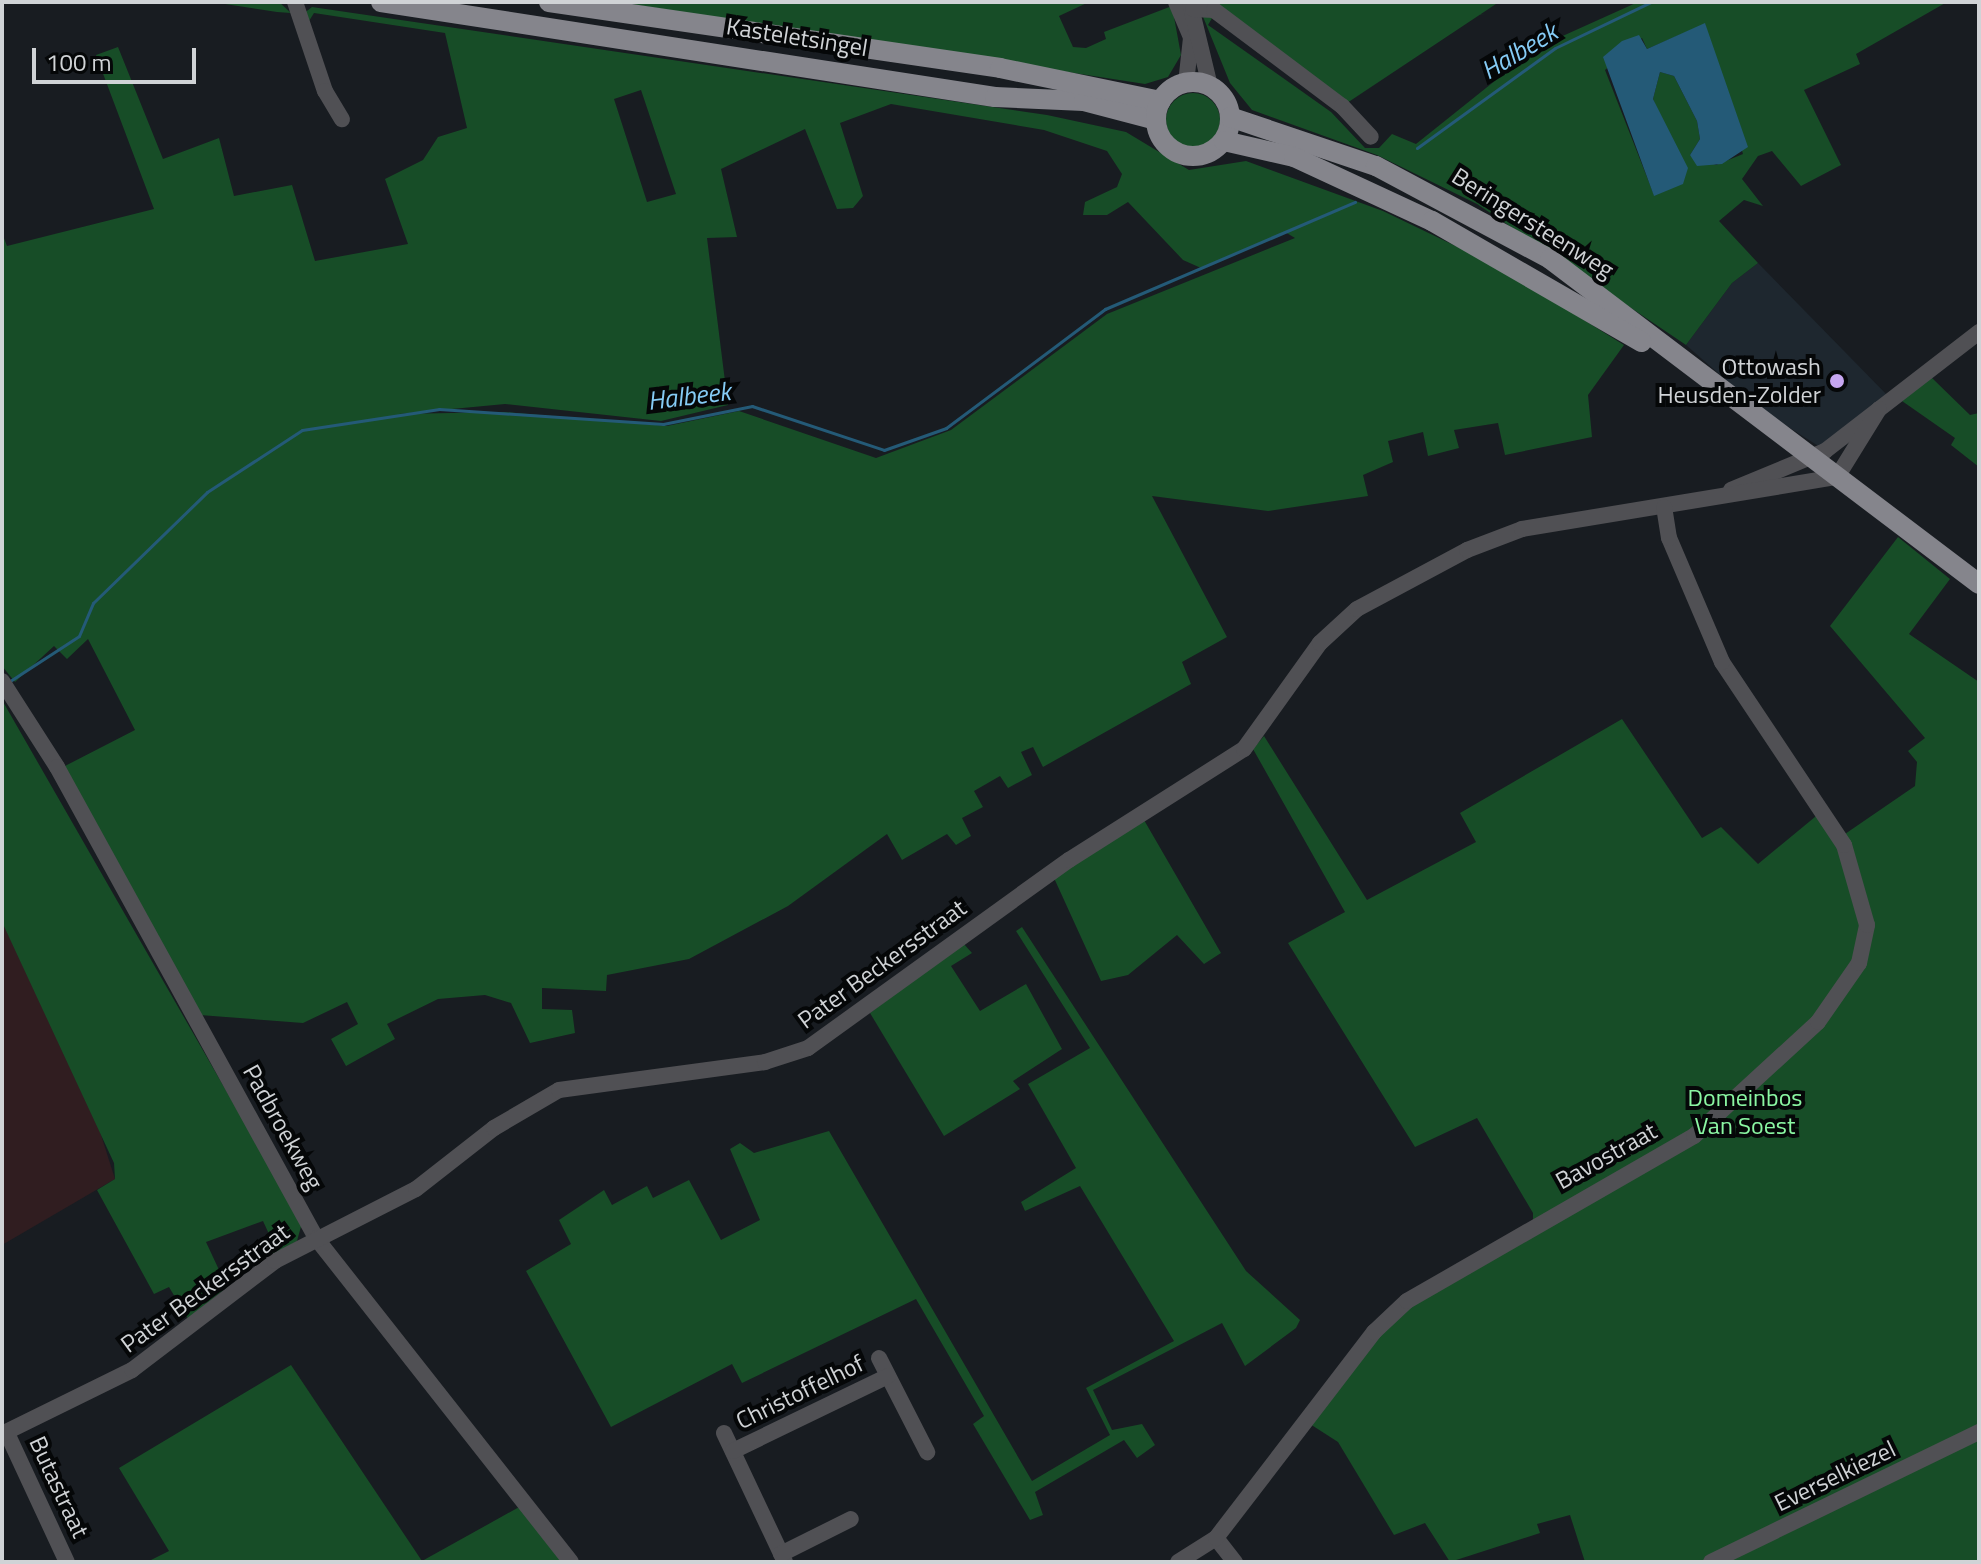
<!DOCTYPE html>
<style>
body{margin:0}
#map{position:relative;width:1981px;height:1564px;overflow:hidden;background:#181c21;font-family:"Titillium Web",sans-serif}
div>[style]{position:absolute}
.built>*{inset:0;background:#1e272f}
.industrial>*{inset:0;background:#301d20}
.green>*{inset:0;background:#174d27}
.round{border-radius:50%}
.water>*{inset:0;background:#245a77}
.stream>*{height:3px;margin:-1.5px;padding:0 1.5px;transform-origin:1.5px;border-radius:1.5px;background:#245a77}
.minor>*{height:16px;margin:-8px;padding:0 8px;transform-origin:8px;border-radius:8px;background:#505054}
.major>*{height:20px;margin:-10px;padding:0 10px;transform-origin:10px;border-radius:10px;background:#85858c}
.major>.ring{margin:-10px;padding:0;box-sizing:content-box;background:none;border:20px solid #85858c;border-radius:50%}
.dots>*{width:22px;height:22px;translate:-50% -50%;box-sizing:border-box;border:4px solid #050708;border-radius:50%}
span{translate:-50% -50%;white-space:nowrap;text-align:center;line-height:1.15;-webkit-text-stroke:8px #050708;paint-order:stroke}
.street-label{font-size:24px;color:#d0d3d6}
.poi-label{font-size:24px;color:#d0d3d6}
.right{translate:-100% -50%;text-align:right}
.park-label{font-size:24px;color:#8bf7a3}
.water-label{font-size:26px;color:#85cbf5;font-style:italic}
.frame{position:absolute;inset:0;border:4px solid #d0d3d6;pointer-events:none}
.scale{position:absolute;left:32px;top:48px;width:164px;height:36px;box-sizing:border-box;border:4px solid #d0d3d6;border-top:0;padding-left:10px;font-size:24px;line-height:28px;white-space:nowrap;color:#d0d3d6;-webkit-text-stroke:6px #050708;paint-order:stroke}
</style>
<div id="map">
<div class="built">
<i style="clip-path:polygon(1758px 263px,1889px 397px,1820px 447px,1758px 408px,1686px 345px,1732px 283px)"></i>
</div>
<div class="industrial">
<i style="clip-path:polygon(2px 922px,88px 1094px,115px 1179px,2px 1245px)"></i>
</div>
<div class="green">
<i style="clip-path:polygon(212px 2px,279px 2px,291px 13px,277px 12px)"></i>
<i style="clip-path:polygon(617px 2px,1089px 2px,1059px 16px,1073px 47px,1086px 48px,1106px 39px,1104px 32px,1172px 6px,1181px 55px,1168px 77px,1145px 84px)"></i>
<i style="clip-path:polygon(evenodd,1197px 2px,1499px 2px,1347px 103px,1215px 13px,1208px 25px,1331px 112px,1365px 148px,1379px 148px,1392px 134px,1416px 144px,1536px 48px,1638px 2px,1947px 2px,1856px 54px,1860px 64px,1804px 90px,1841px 165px,1801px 186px,1772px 151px,1758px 156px,1742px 179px,1763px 206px,1744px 200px,1719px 221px,1758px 263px,1732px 283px,1686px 345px,1477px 204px,1377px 155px,1252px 110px,1230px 83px,1197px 2px,1705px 24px,1743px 154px,1716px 165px,1690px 155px,1700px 139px,1697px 121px,1674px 76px,1660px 72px,1653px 99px,1672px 146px,1654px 195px,1605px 70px,1642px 38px,1647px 49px,1705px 24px)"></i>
<i style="clip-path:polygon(evenodd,312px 7px,1047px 115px,1126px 132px,1189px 170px,1246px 161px,1383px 211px,1497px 266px,1624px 345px,1588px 395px,1592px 437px,1505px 455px,1498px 423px,1454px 430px,1459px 448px,1428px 456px,1423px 432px,1388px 441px,1393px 462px,1363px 475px,1368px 496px,1268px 511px,1152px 496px,1227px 637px,1182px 662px,1191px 684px,1043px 767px,1033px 747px,1021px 752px,1032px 775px,1008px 788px,1000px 776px,974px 791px,983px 807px,962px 818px,971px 836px,956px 845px,947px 834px,902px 860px,887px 834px,788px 906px,689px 959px,607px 975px,606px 991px,542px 988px,542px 1009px,572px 1010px,575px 1033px,530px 1043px,511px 1003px,485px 995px,438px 999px,387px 1024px,395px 1039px,346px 1066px,331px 1039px,358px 1024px,347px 1002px,303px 1023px,200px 1015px,63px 767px,135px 730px,88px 639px,67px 659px,54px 646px,15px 682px,2px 666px,2px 233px,7px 246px,154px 209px,96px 55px,118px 47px,163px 159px,219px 138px,234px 196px,292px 185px,315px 261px,408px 244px,385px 179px,423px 160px,438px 137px,467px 128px,445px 33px,314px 13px,309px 21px,303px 14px,312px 7px,641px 90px,676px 194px,647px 202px,614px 99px,641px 90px,312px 7px,891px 104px,1044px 130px,1107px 151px,1122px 174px,1117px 187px,1085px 202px,1083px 215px,1107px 215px,1128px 202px,1183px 260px,1201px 268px,1285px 232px,1295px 238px,1107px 314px,951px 430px,876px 458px,739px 411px,667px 426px,504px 412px,399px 414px,505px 404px,661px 421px,728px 405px,707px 238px,737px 237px,721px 169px,805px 129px,837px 209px,853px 208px,863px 196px,840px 123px,891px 104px)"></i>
<i class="round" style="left:1166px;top:93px;width:54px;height:54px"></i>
<i style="clip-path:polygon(1931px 377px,1970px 415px,1979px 413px,1979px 467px,1951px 445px,1955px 438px,1902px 401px)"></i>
<i style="clip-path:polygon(1898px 537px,1950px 579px,1909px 634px,1979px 682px,1979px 1562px,1585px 1562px,1570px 1515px,1537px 1524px,1540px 1533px,1450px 1562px,1425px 1523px,1394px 1535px,1338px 1442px,1310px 1424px,1375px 1334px,1429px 1291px,1533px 1229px,1533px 1213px,1477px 1118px,1415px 1147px,1288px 943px,1345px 912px,1253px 749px,1264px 736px,1367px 900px,1476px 842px,1460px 813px,1622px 719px,1702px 838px,1721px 827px,1758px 864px,1821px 812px,1845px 834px,1915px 786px,1917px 762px,1908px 751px,1925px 738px,1830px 626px)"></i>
<i style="clip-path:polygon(2px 700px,302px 1223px,297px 1241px,271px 1256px,274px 1245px,263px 1221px,206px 1242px,227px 1287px,188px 1319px,169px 1287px,154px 1294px,97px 1190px,115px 1179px,114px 1163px,2px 922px)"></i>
<i style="clip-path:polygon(1144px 820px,1221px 953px,1204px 964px,1177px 935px,1128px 975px,1101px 981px,1054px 878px)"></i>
<i style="clip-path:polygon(1022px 927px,1246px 1271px,1300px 1320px,1296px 1328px,1245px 1366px,1222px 1323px,1093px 1390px,1112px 1430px,1142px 1424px,1155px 1445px,1137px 1458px,1124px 1440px,1035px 1492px,1043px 1515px,1030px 1520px,973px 1424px,984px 1416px,916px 1299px,742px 1383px,732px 1364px,611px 1427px,526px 1271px,571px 1244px,559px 1220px,604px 1190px,612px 1205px,647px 1186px,653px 1198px,689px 1180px,721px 1240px,760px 1220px,730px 1149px,740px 1143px,754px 1153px,829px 1131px,1032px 1481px,1110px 1435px,1086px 1388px,1174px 1341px,1080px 1186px,1025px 1211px,1021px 1202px,1076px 1168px,1028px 1084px,1090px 1048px,1016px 931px)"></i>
<i style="clip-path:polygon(963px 943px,972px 953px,951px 966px,980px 1011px,1026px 984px,1062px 1049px,1013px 1081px,1020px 1089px,944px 1136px,870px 1013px)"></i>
<i style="clip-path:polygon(291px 1365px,422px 1561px,521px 1506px,565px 1562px,147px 1562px,169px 1551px,119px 1468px)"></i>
</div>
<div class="water">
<i style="clip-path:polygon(1705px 23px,1748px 147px,1722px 164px,1697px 166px,1690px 155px,1700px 139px,1697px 121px,1674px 76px,1660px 72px,1653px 99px,1688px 168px,1683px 184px,1654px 196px,1603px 57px,1622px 41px,1639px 35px,1647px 49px)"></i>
</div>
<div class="stream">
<i style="left:1417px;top:148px;width:170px;rotate:-35.9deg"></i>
<i style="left:1555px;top:48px;width:106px;rotate:-25.6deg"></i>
<i style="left:10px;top:681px;width:82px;rotate:-33.1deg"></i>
<i style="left:79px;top:636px;width:36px;rotate:-67deg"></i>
<i style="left:93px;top:603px;width:159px;rotate:-44.2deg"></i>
<i style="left:207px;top:492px;width:113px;rotate:-33.1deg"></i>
<i style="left:302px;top:430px;width:139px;rotate:-8.7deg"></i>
<i style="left:439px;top:409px;width:225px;rotate:3.8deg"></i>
<i style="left:663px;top:424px;width:91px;rotate:-11.4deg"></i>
<i style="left:752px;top:406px;width:139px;rotate:18.4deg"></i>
<i style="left:884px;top:450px;width:66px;rotate:-19.5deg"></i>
<i style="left:946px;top:428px;width:199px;rotate:-36.8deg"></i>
<i style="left:1105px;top:309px;width:272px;rotate:-23.2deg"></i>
</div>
<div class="minor">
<i style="left:295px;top:2px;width:94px;rotate:71.4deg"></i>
<i style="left:325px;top:91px;width:33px;rotate:59deg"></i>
<i style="left:1176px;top:2px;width:39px;rotate:67deg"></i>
<i style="left:1191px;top:38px;width:45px;rotate:96.3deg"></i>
<i style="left:1190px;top:3px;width:85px;rotate:76.5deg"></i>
<i style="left:1193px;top:9px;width:21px;rotate:3deg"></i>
<i style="left:1214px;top:10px;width:160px;rotate:36.9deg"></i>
<i style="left:1342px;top:106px;width:42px;rotate:46.9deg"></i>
<i style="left:1731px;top:490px;width:102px;rotate:-22.5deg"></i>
<i style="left:1825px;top:451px;width:195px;rotate:-37.7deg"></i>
<i style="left:2px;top:681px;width:102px;rotate:57.4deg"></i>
<i style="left:57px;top:767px;width:538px;rotate:61.19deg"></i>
<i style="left:316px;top:1238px;width:412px;rotate:51.8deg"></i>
<i style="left:879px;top:1358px;width:106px;rotate:62.9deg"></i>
<i style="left:7px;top:1433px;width:142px;rotate:65.1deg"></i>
<i style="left:724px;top:1433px;width:143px;rotate:64.7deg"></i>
<i style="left:2px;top:1434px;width:145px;rotate:-26.2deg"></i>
<i style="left:132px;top:1370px;width:180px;rotate:-37.3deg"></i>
<i style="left:275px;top:1261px;width:158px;rotate:-27.1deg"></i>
<i style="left:416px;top:1189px;width:99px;rotate:-38deg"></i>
<i style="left:494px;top:1128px;width:75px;rotate:-30.3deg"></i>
<i style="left:559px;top:1090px;width:208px;rotate:-7.7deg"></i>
<i style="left:765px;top:1062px;width:45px;rotate:-18deg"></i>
<i style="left:808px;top:1048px;width:322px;rotate:-35.8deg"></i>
<i style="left:1069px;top:860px;width:207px;rotate:-32.4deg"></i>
<i style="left:1244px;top:749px;width:130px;rotate:-54.4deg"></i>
<i style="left:1320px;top:643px;width:50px;rotate:-42.6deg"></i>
<i style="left:1357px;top:609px;width:125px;rotate:-28.2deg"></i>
<i style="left:1467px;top:550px;width:59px;rotate:-20.9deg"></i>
<i style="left:1522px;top:529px;width:319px;rotate:-9.4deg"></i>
<i style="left:1837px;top:477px;width:80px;rotate:-58.3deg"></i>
<i style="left:733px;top:1451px;width:172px;rotate:-25.8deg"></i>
<i style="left:1216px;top:1538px;width:31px;rotate:52deg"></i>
<i style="left:781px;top:1554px;width:78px;rotate:-26.6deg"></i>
<i style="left:1178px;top:1562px;width:45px;rotate:-32.3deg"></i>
<i style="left:1216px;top:1538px;width:260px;rotate:-52.5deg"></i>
<i style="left:1374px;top:1332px;width:45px;rotate:-43.2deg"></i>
<i style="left:1407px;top:1301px;width:331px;rotate:-29.9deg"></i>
<i style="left:1694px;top:1136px;width:168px;rotate:-42.6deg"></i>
<i style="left:1818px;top:1022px;width:72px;rotate:-55.2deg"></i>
<i style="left:1859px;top:963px;width:39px;rotate:-78deg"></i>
<i style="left:1867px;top:925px;width:83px;rotate:-106deg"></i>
<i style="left:1844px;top:845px;width:220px;rotate:-123.7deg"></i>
<i style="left:1722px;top:662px;width:135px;rotate:-113.1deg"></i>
<i style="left:1669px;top:538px;width:31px;rotate:-99deg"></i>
<i style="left:1711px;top:1562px;width:298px;rotate:-25.9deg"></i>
</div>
<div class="major">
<i style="left:381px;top:2px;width:621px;rotate:8.8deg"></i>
<i style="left:995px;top:97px;width:89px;rotate:2.6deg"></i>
<i style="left:1084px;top:101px;width:74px;rotate:14.8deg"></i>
<i style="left:549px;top:2px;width:456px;rotate:8.3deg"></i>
<i style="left:1000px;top:68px;width:164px;rotate:11.6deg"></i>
<i class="ring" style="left:1156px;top:82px;width:54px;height:54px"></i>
<i style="left:1230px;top:117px;width:154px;rotate:18.6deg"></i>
<i style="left:1376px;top:166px;width:197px;rotate:28.1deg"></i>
<i style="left:1550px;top:259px;width:538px;rotate:37.15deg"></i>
<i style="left:1224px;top:141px;width:72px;rotate:12.9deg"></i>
<i style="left:1294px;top:157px;width:152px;rotate:24.9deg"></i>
<i style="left:1432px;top:221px;width:242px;rotate:30deg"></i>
</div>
<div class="dots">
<i style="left:1837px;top:381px;background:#c6a6f0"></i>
</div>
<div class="street-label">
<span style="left:797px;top:37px;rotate:9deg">Kasteletsingel</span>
<span style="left:1533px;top:223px;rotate:32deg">Beringersteenweg</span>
<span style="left:882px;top:964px;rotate:-36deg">Pater Beckersstraat</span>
<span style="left:283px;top:1127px;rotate:61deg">Padbroekweg</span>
<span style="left:1606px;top:1156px;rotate:-29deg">Bavostraat</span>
<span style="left:205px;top:1288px;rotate:-36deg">Pater Beckersstraat</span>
<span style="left:800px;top:1392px;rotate:-26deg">Christoffelhof</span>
<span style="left:1835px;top:1476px;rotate:-26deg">Everselkiezel</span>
<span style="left:59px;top:1487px;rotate:65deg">Butastraat</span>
</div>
<div class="poi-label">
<span class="right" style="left:1821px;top:381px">Ottowash<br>Heusden-Zolder</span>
</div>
<div class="park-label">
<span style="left:1745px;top:1112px">Domeinbos<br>Van Soest</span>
</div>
<div class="water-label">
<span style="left:1519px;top:51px;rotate:-31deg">Halbeek</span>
<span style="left:689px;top:396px;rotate:-7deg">Halbeek</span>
</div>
<div class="frame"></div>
<div class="scale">100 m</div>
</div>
